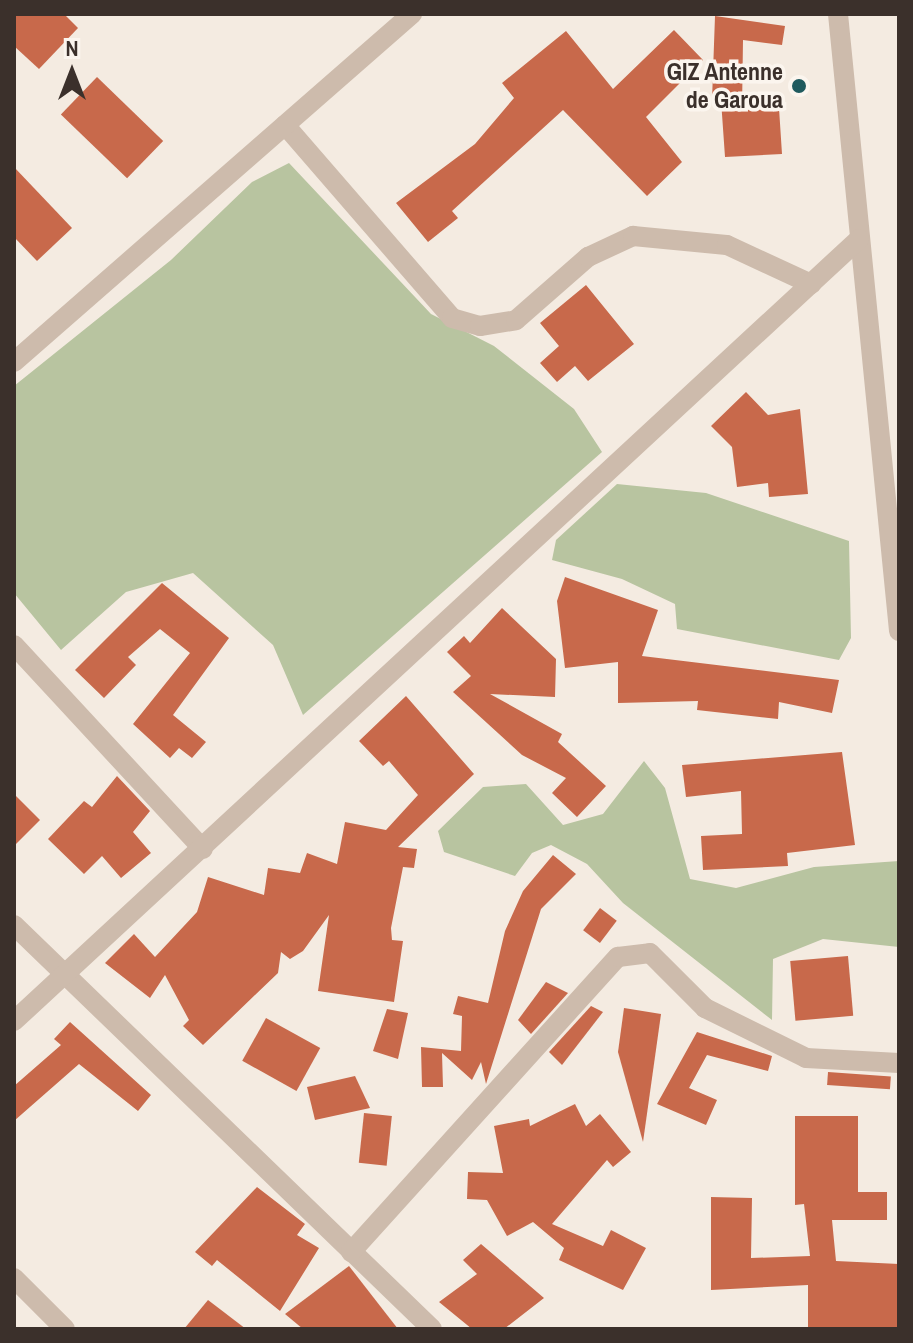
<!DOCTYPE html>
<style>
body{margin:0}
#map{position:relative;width:913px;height:1343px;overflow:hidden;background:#f4ebe1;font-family:"Archivo Narrow",sans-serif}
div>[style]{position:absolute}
.green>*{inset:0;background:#b8c4a0}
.building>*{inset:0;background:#c8694b;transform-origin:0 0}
.minor>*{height:20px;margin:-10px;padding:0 10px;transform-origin:10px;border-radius:10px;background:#cdbbac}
.dots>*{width:22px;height:22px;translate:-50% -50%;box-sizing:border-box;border:4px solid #fbf5ee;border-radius:50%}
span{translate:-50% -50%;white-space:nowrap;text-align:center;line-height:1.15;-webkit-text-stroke:7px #fbf5ee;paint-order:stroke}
.poi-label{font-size:24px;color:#3b302b;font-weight:700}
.right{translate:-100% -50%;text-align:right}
.frame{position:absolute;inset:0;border:16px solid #3b302b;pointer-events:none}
.north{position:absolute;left:32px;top:32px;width:80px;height:80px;-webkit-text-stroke:6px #fbf5ee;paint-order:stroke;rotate:0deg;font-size:22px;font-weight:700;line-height:32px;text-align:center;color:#3b302b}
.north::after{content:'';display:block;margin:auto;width:28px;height:36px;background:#3b302b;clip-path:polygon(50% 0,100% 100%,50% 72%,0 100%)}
</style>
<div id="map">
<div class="green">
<i style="clip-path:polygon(289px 163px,431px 314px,494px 346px,574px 409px,602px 452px,303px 715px,273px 645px,193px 573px,126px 592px,61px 650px,14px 593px,14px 386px,171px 260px,252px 182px)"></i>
<i style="clip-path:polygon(617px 484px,706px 493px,849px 541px,851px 638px,839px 660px,677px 629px,675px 604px,622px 579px,552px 560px,556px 540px)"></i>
<i style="clip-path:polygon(644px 761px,665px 788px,690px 879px,736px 888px,814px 867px,899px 861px,899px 947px,823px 939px,773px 959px,772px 1020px,623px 903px,587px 864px,551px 845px,532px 853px,515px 876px,444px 852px,438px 831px,483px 787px,526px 784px,563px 825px,603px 814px)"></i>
</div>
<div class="building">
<i style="clip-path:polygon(14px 14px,64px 14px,78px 28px,39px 69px,14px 46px)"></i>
<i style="clip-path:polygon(715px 16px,785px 26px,782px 45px,743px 40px,742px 110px,779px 108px,782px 154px,725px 157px,721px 100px,712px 100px)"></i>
<i style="clip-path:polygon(674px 30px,703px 60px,646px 117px,682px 162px,647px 196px,563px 110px,452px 211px,458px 218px,428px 242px,396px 203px,475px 144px,514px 98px,502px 83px,566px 31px,613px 89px)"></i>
<i style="left:97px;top:77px;width:92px;height:52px;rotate:44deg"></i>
<i style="clip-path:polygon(14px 167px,72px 228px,37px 261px,14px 237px)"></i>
<i style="clip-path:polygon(586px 285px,634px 344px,588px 381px,575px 366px,557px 382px,540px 363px,559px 346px,540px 323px)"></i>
<i style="clip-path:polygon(746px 392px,768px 415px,800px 409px,808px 494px,769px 497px,768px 483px,737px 487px,732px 447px,711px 426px)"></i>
<i style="clip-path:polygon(565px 577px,658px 610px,642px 656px,839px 680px,832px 713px,779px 702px,778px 719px,697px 710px,698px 701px,618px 703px,618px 662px,565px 668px,557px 601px)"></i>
<i style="clip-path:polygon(162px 583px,229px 638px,173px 715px,206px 742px,192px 758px,179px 748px,170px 758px,133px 724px,190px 653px,160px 629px,128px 657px,136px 665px,104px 698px,75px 670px)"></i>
<i style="clip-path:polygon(502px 608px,556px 659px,555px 697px,490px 694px,562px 734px,558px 742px,606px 786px,577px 817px,552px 793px,566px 778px,522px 755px,453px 692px,471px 676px,447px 652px,464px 636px,470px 643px)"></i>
<i style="clip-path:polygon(406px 696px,474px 774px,398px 847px,417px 849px,414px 868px,403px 867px,391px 928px,392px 940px,403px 941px,394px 1002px,318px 991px,329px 915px,303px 951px,290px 959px,281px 952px,278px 973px,203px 1045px,183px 1026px,189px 1020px,165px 975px,150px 998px,105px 963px,134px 934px,155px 957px,197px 912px,208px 877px,264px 895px,268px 868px,300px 873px,307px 853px,337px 864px,345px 822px,386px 830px,418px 795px,389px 761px,383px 766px,359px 741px)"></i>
<i style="clip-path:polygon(842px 752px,855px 845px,787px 853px,788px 866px,703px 870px,701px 836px,742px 834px,741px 791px,686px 797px,682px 765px)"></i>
<i style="clip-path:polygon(117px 776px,150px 811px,133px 832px,151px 853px,121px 878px,102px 856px,84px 874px,48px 839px,84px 801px,92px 807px)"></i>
<i style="clip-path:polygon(14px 794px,40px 820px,14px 846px)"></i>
<i style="clip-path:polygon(553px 855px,576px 874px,541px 909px,486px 1084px,481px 1062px,472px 1080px,442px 1053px,443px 1087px,422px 1087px,421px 1047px,461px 1051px,462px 1016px,453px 1014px,458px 996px,488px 1003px,505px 931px,523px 891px)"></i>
<i style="left:600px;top:908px;width:21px;height:28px;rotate:37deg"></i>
<i style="left:848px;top:956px;width:60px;height:58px;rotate:85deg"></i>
<i style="clip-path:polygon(546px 982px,568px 993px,531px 1034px,518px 1020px)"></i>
<i style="clip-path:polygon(591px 1006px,603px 1012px,562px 1065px,549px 1052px)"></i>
<i style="clip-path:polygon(624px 1008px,661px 1014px,643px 1142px,618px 1052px)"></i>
<i style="clip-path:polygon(387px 1009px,408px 1013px,398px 1059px,373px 1051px)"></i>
<i style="left:266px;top:1018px;width:62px;height:49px;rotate:29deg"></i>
<i style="clip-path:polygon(70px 1022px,151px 1095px,138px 1111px,79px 1064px,14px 1121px,14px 1086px,61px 1045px,54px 1039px)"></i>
<i style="clip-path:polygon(697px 1032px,772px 1056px,768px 1071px,707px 1055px,689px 1088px,717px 1100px,706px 1125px,657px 1104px)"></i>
<i style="left:828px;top:1072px;width:63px;height:13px;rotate:4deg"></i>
<i style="clip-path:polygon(355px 1076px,370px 1108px,315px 1120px,307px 1087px)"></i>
<i style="clip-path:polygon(575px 1104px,586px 1126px,600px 1114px,631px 1152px,613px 1167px,607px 1160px,552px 1224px,603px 1246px,611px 1230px,646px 1248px,623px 1290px,559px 1260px,564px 1248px,533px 1222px,507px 1236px,487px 1200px,467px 1199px,468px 1172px,503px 1173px,494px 1126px,529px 1119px,530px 1126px)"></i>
<i style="left:364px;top:1113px;width:28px;height:50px;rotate:6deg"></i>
<i style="clip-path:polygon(795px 1116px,858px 1116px,858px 1192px,887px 1192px,887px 1220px,832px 1220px,836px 1261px,899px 1264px,899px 1327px,808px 1329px,808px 1285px,711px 1290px,711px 1197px,752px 1198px,751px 1258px,810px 1256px,804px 1204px,795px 1205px)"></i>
<i style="clip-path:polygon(257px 1187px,305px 1224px,297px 1235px,319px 1248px,280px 1311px,217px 1260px,212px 1266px,195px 1252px)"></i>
<i style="clip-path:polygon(481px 1244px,544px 1298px,504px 1329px,472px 1329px,439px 1302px,477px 1274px,463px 1260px)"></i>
<i style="clip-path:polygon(349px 1266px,398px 1329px,303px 1329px,285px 1314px)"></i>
<i style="clip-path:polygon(208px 1300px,246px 1329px,184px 1329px)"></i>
</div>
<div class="minor">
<i style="left:838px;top:14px;width:620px;rotate:84.35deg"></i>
<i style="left:285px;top:125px;width:255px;rotate:49.1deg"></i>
<i style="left:452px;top:318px;width:29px;rotate:16deg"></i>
<i style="left:480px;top:326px;width:36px;rotate:-9deg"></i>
<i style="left:516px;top:320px;width:96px;rotate:-41.2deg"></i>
<i style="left:588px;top:257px;width:50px;rotate:-25deg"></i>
<i style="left:633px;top:236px;width:94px;rotate:5.5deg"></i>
<i style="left:727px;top:245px;width:93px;rotate:24.9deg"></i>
<i style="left:14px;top:362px;width:529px;rotate:-41.17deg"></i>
<i style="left:14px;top:645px;width:278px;rotate:47.2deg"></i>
<i style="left:14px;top:925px;width:581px;rotate:44.02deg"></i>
<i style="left:14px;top:1021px;width:1151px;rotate:-42.78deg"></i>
<i style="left:351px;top:1252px;width:398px;rotate:-47.9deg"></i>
<i style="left:618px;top:957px;width:32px;rotate:-7deg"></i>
<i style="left:650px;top:953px;width:78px;rotate:45deg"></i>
<i style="left:705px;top:1008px;width:113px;rotate:26.3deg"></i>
<i style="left:806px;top:1058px;width:93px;rotate:3.1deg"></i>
<i style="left:14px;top:1278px;width:72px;rotate:45deg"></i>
</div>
<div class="dots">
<i style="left:799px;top:86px;background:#1f5a5e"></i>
</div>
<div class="poi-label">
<span class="right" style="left:783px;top:86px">GIZ Antenne<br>de Garoua</span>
</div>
<div class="frame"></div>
<div class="north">N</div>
</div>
